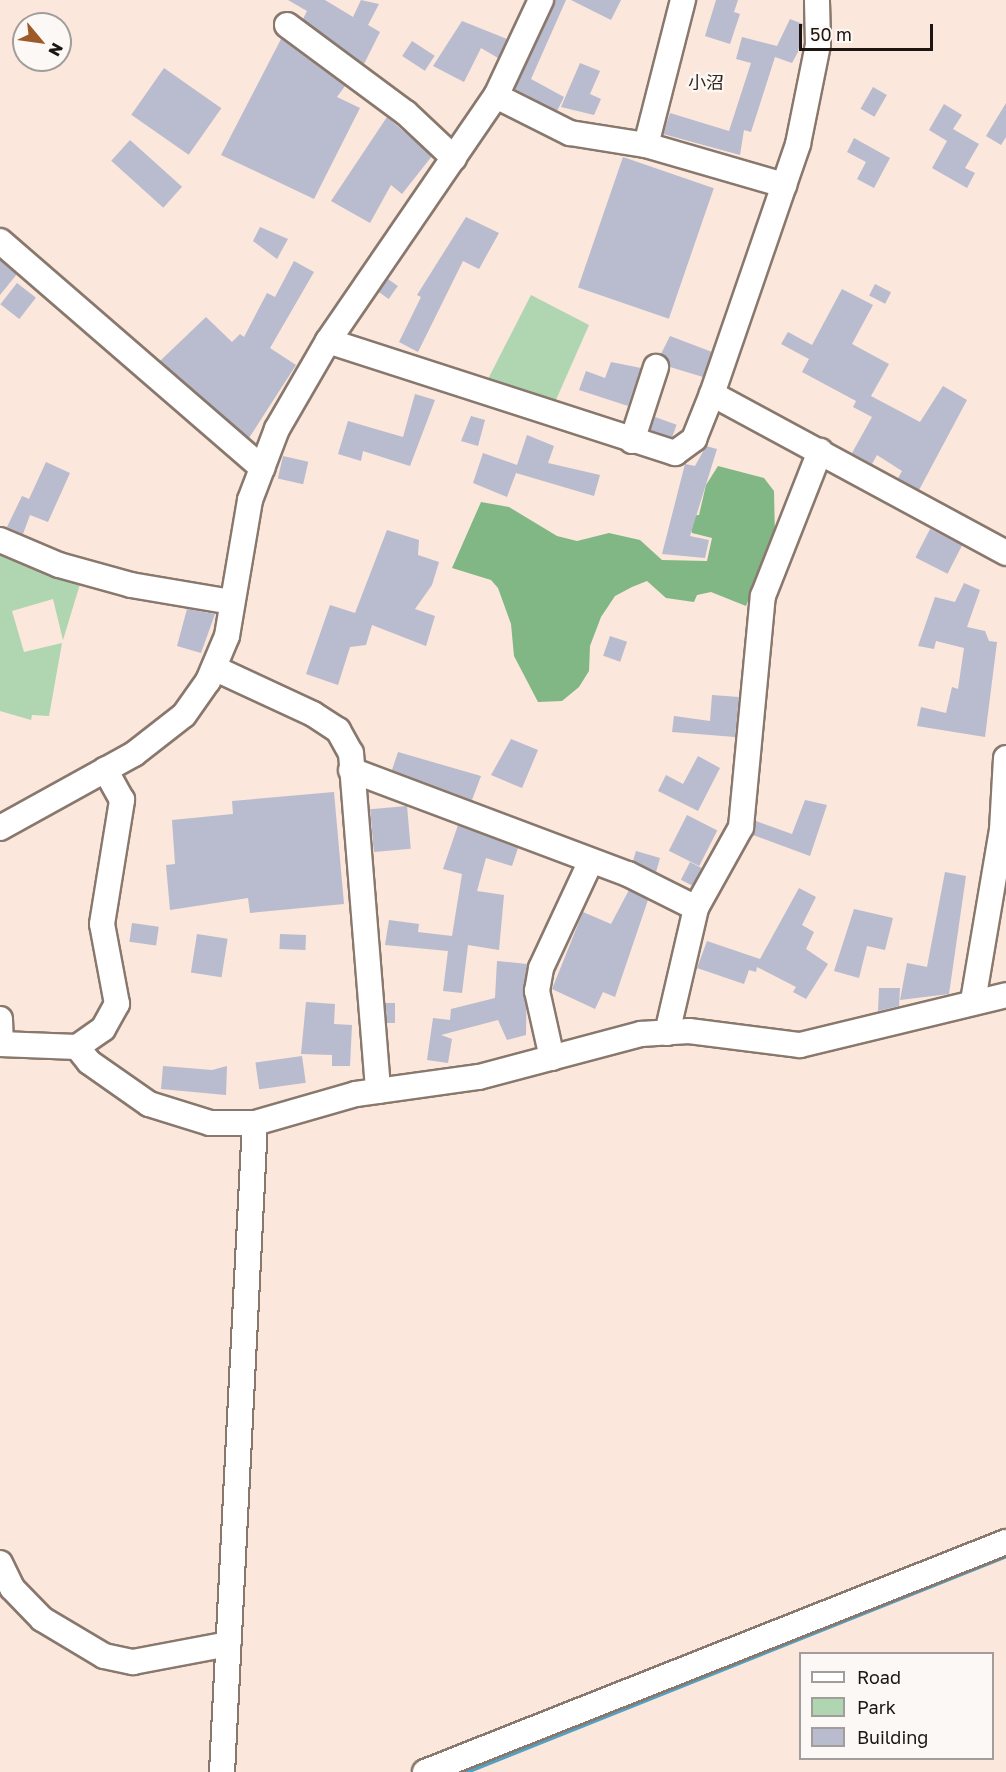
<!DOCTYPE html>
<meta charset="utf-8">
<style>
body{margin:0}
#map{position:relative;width:1006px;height:1772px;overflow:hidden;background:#fbe7db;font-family:"Golos Text","Noto Sans JP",sans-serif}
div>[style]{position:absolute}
.green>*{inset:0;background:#afd5b1}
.forest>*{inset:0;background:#80b784}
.stream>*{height:5px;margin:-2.5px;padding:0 2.5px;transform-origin:2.5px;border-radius:2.5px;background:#52a0c2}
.building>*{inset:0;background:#b9bbce;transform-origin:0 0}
.roads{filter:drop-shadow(2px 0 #89786d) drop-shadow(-2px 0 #89786d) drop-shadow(0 2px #89786d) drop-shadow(0 -2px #89786d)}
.minor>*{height:24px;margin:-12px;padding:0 12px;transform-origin:12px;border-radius:12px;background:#fff}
span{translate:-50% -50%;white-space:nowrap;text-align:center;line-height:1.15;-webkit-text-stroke:4.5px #fcf8f5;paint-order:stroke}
.quarter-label{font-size:18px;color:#35261d}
.legend{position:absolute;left:799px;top:1652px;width:195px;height:108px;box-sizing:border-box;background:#fcf8f5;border:2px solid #a29d9a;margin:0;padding:8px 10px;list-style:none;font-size:18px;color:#1c1511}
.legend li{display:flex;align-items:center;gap:12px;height:30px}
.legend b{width:30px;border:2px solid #a29d9a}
.north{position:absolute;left:12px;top:12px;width:60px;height:60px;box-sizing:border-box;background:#fcf8f5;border:2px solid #a29d9a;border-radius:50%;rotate:119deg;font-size:16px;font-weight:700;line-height:24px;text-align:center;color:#1c1511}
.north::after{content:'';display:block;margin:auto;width:21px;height:27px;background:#9d5a29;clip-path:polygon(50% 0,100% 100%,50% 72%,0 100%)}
.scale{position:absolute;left:799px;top:24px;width:134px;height:27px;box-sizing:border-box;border:3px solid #1c1511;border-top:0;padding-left:8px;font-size:18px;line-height:21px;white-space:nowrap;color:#1c1511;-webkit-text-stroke:4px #fcf8f5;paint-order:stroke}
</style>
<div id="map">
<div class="green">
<i style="clip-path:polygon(531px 295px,589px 325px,555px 402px,486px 383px)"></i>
<i style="clip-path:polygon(0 549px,80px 584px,63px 640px,53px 599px,12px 611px,24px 652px,62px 643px,49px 716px,32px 715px,31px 720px,0 711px)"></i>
</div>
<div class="forest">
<i style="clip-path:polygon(718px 466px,764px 478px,774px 491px,775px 539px,746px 606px,711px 592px,697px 595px,694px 602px,666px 598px,647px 581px,632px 587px,615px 596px,601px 617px,590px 646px,589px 671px,579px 687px,562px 701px,538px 702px,514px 656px,511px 624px,498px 588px,491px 580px,452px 568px,481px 502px,509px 507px,557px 536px,577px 541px,609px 533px,640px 540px,662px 560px,707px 561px,712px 538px,692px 533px,687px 516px,699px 515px,706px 485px)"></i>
</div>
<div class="stream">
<i style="left:464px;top:1772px;width:584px;rotate:-21.82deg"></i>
</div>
<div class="building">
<i style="clip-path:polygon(288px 0,325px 0,353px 17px,361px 0,379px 4px,368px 25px,380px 32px,364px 64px,303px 19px,307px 11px)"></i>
<i style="clip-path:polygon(555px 0,566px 0,531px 79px,564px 97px,557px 111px,515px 89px)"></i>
<i style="clip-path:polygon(571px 0,621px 0,611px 20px)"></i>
<i style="clip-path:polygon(716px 0,738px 0,734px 12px,740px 14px,730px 44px,705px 36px)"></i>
<i style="clip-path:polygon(790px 19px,803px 24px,798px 52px,792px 63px,775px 57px,751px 132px,744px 130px,740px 155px,663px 134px,670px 113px,729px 131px,751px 63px,736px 59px,742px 37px,777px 46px)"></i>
<i style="clip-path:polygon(462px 21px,507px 39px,498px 58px,481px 48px,464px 82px,433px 66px)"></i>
<i style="clip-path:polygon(281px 39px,345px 86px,337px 97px,360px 108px,314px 199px,221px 155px)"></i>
<i style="left:412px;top:41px;width:27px;height:18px;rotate:33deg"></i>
<i style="clip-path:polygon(580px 63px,600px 71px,590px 94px,601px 99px,594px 115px,561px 107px)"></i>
<i style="left:164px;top:68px;width:70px;height:57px;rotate:35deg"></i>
<i style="left:873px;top:87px;width:16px;height:25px;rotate:30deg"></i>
<i style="clip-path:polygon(1006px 103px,1006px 137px,1001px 145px,986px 136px)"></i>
<i style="clip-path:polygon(944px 104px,962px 115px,953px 129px,979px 144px,965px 168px,975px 173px,967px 188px,932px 168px,947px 141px,929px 130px)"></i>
<i style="clip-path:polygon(387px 117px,432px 156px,402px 194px,391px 185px,370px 223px,331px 201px)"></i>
<i style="clip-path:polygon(854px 138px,890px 158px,874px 188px,857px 179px,866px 162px,847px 152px)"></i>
<i style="left:130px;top:140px;width:70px;height:28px;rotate:42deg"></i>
<i style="left:623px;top:157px;width:96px;height:138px;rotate:19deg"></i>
<i style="clip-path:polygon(466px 217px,499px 233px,479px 269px,463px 261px,418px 352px,399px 342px,421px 297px,417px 295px)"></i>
<i style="clip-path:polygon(260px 227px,288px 239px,277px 259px,253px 241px)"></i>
<i style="clip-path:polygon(0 260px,17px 274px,0 295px)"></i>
<i style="clip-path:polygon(294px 261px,314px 272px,270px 348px,296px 365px,249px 438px,160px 361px,206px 317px,232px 342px,240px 334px,244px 337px,267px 293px,275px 297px)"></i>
<i style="left:388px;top:279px;width:12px;height:16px;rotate:35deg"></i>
<i style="left:17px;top:283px;width:24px;height:27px;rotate:38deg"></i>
<i style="left:875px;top:284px;width:18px;height:13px;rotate:27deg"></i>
<i style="clip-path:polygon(842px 289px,873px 305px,852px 344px,889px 364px,871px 396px,920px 422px,943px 386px,967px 400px,919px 490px,898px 478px,902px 471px,877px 455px,872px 464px,852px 453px,872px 417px,853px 407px,856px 401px,802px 372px,809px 359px,781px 344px,788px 332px,812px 345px)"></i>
<i style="clip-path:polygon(670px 336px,712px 352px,703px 377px,670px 367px,661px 354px)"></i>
<i style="clip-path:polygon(611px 362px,641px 368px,628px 406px,579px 390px,586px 371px,605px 378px)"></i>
<i style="clip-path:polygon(415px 394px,435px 400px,410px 466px,363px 451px,361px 461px,338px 454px,348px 421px,403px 437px)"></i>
<i style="clip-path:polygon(471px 416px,485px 420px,478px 446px,461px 441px)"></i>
<i style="left:655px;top:417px;width:23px;height:14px;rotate:20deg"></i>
<i style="clip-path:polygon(527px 435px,554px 446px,548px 463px,600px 475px,594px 496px,516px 473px,507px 497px,473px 483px,483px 453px,517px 465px)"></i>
<i style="clip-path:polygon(706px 446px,717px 449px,690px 536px,709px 540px,705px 558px,662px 554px,685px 464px,695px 466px)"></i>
<i style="left:283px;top:456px;width:26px;height:23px;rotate:13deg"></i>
<i style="clip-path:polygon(46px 462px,70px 473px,48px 522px,30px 515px,23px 534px,7px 527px,22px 496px,29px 499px)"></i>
<i style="left:930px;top:529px;width:36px;height:32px;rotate:27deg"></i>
<i style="clip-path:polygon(387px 530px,419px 540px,418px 555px,439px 562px,432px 585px,415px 609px,435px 616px,426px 646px,372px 625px,366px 645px,350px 647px,338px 685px,306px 674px,330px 605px,355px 613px)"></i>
<i style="clip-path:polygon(964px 583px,980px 590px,967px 627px,985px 631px,989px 641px,997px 642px,985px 737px,917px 726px,921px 707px,946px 713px,952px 687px,958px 689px,964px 648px,936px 641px,934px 649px,918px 646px,935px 597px,955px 602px)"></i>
<i style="clip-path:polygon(187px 609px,215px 614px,201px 653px,177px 646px)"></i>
<i style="left:610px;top:636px;width:18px;height:21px;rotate:19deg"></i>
<i style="clip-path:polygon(712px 695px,739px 697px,735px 737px,672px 732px,674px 716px,710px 721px)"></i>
<i style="clip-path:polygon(511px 739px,538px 750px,522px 788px,491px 775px)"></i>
<i style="clip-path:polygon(398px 752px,481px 776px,472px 800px,392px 770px)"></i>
<i style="clip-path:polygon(698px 756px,720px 768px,698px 811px,658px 791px,666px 775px,683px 784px)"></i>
<i style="clip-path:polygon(334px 792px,344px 904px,250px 913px,248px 898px,170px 910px,166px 865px,175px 864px,172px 820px,233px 814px,232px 801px)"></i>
<i style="clip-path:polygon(805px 800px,827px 805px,810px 856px,753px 835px,756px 821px,792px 834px)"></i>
<i style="left:407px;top:806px;width:43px;height:37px;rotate:85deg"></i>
<i style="left:687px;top:815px;width:34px;height:40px;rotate:27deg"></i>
<i style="clip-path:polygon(458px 825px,518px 848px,512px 866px,486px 858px,477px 891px,504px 895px,499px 950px,468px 945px,462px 993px,443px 991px,448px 951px,385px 945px,389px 920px,419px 924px,418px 932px,452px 936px,462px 874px,443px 869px)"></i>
<i style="clip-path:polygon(636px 851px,660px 858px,656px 872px,633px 861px)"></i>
<i style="left:690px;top:862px;width:13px;height:20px;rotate:27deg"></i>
<i style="clip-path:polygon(945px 872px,966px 876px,949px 994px,900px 1000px,907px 963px,927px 967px)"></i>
<i style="clip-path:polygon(799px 888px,816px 897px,802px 925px,814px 932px,806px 949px,828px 964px,806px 999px,793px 992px,796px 987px,757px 967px,756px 972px,749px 970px,744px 984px,697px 968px,707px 941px,760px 959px)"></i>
<i style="clip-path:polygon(629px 890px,648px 900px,615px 997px,603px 992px,595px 1009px,552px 989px,583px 912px,611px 924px)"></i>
<i style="clip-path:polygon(854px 909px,893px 918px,885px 950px,867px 946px,859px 978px,834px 971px)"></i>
<i style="left:132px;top:923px;width:27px;height:19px;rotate:8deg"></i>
<i style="left:197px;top:934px;width:31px;height:39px;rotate:9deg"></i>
<i style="left:280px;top:934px;width:26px;height:15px;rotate:2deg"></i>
<i style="clip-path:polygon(497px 961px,527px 964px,526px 1035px,507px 1040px,498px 1020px,441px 1035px,452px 1039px,448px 1063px,427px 1060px,433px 1018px,450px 1020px,451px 1009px,495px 998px)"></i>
<i style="clip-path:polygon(879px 988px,900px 988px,899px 1006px,878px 1011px)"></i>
<i style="clip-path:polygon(306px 1002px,335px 1004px,334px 1024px,352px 1025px,350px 1066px,332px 1066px,332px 1055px,301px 1054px)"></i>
<i style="left:385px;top:1003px;width:10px;height:20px"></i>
<i style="left:302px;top:1056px;width:27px;height:47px;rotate:82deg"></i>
<i style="clip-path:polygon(163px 1066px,212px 1070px,227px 1066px,226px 1095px,161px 1089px)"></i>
</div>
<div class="roads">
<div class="minor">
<i style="left:287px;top:25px;width:148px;rotate:36.5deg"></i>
<i style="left:406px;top:113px;width:66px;rotate:43.2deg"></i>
<i style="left:496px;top:96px;width:83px;rotate:26.6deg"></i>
<i style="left:570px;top:133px;width:77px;rotate:9deg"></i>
<i style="left:646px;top:145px;width:144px;rotate:16.2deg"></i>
<i style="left:646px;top:145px;width:150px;rotate:-75.7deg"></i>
<i style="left:0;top:241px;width:347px;rotate:40.9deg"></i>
<i style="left:328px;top:341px;width:365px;rotate:17.9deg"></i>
<i style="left:675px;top:453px;width:24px;rotate:-36deg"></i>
<i style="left:694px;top:439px;width:48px;rotate:-68.2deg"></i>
<i style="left:712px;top:394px;width:264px;rotate:-71deg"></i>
<i style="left:798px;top:144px;width:101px;rotate:-78.6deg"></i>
<i style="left:818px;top:45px;width:45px;rotate:-91.3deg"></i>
<i style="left:712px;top:394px;width:334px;rotate:28.4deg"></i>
<i style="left:632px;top:441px;width:78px;rotate:-72deg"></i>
<i style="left:0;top:540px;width:64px;rotate:23deg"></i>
<i style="left:59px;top:565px;width:75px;rotate:15.5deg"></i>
<i style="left:131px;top:585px;width:102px;rotate:9.6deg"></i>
<i style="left:214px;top:668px;width:109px;rotate:24.9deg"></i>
<i style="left:313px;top:714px;width:30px;rotate:33deg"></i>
<i style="left:338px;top:730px;width:26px;rotate:61deg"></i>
<i style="left:351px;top:753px;width:339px;rotate:85.4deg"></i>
<i style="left:351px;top:770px;width:296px;rotate:20.6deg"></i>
<i style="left:628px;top:874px;width:76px;rotate:26.6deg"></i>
<i style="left:0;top:828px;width:153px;rotate:-28.9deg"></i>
<i style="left:134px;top:754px;width:63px;rotate:-38deg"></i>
<i style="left:184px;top:715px;width:42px;rotate:-54.8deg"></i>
<i style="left:208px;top:681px;width:49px;rotate:-67.1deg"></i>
<i style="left:227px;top:636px;width:138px;rotate:-80.4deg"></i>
<i style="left:250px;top:500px;width:76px;rotate:-69.2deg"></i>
<i style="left:277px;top:429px;width:102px;rotate:-59.9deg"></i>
<i style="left:328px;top:341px;width:297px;rotate:-55.6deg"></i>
<i style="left:496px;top:96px;width:106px;rotate:-64.9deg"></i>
<i style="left:973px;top:1001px;width:173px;rotate:-80.4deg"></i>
<i style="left:1002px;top:830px;width:72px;rotate:-86.8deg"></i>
<i style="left:0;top:1019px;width:25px;rotate:88deg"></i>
<i style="left:667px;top:1033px;width:128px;rotate:-76.9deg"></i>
<i style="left:696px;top:908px;width:93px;rotate:-60.9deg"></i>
<i style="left:741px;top:827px;width:232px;rotate:-84.6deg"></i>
<i style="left:763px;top:596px;width:156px;rotate:-68.5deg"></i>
<i style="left:0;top:1044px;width:77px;rotate:2.2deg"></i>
<i style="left:77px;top:1047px;width:32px;rotate:-35deg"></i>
<i style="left:103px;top:1029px;width:29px;rotate:-61deg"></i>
<i style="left:117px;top:1004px;width:81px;rotate:-100.6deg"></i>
<i style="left:102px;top:924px;width:126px;rotate:-80.8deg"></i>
<i style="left:122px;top:800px;width:35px;rotate:-119deg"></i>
<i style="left:77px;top:1047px;width:19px;rotate:51deg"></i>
<i style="left:89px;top:1062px;width:73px;rotate:35deg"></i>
<i style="left:149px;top:1104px;width:64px;rotate:17.3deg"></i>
<i style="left:210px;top:1123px;width:45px"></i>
<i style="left:255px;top:1123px;width:105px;rotate:-16deg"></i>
<i style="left:356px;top:1094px;width:124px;rotate:-7.9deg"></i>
<i style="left:479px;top:1077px;width:168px;rotate:-14.9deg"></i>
<i style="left:641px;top:1034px;width:48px;rotate:-3.6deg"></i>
<i style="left:689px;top:1031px;width:112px;rotate:7.2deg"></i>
<i style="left:800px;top:1045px;width:212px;rotate:-13.6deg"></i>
<i style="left:552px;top:1058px;width:69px;rotate:-102.6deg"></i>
<i style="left:537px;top:991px;width:23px;rotate:-80deg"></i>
<i style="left:541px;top:968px;width:118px;rotate:-65deg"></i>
<i style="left:0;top:1563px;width:28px;rotate:64deg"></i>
<i style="left:12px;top:1588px;width:43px;rotate:45.9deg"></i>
<i style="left:42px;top:1619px;width:72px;rotate:30.8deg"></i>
<i style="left:104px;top:1656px;width:30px;rotate:12deg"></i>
<i style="left:133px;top:1662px;width:97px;rotate:-10.7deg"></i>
<i style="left:222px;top:1772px;width:650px;rotate:-87.09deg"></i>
<i style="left:425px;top:1772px;width:625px;rotate:-21.6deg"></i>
</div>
</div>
<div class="quarter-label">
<span style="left:706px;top:82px">小沼</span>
</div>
<ul class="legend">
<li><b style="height:8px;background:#fff"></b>Road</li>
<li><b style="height:16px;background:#afd5b1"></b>Park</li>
<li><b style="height:16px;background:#b9bbce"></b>Building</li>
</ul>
<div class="north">N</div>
<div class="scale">50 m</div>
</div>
